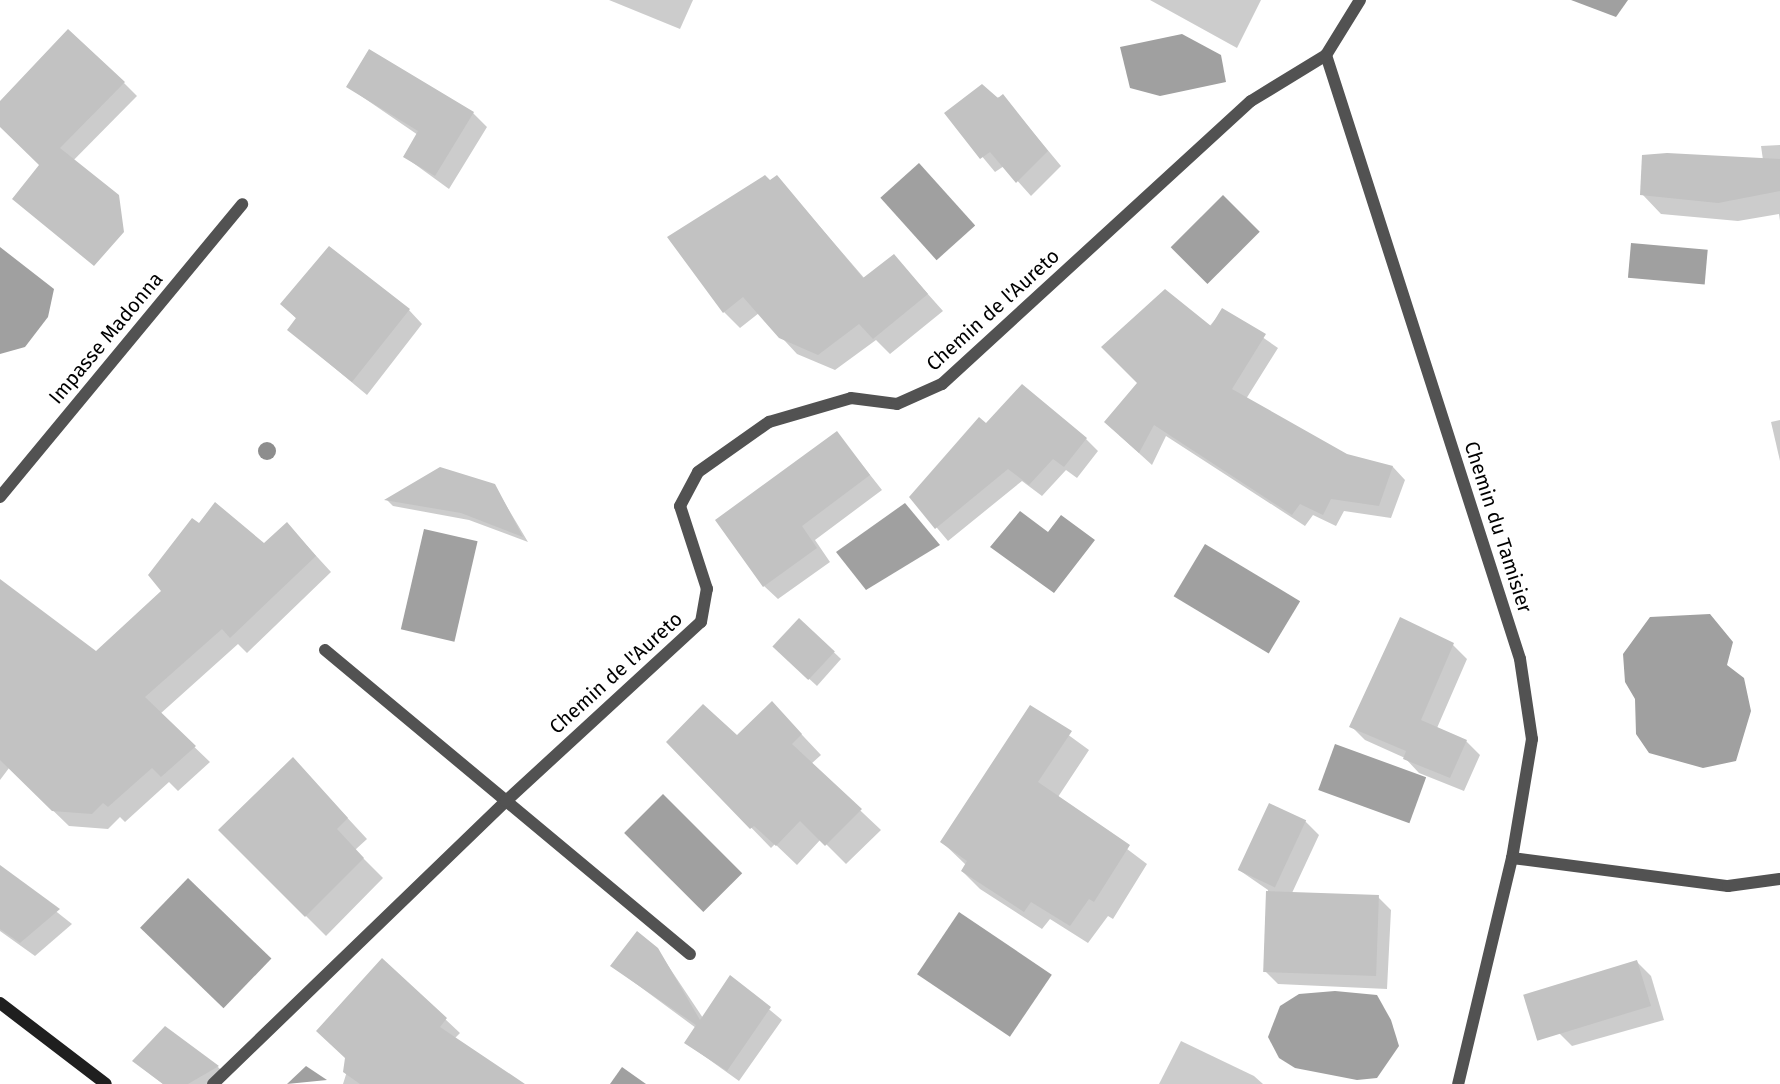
<!DOCTYPE html>
<style>
body{margin:0}
#map{position:relative;width:1780px;height:1084px;overflow:hidden;background:#fff;font-family:"Fira Sans",sans-serif}
div>[style]{position:absolute}
.water>*{inset:0;background:#a0a0a0;transform-origin:0 0}
.shadow>*{inset:0;background:#0003}
.building>*{inset:0;background:#c2c2c2;transform-origin:0 0}
.street>*{height:12px;margin:-6px;padding:0 6px;transform-origin:6px;border-radius:6px;background:#525252}
.secondary>*{height:12px;margin:-6px;padding:0 6px;transform-origin:6px;border-radius:6px;background:#1f1f1f}
.trees>*{width:18px;height:18px;margin:-9px;border-radius:50%;background:#8d8d8d}
span{translate:-50% -50%;white-space:nowrap;text-align:center;line-height:1.15;-webkit-text-stroke:5px #fff;paint-order:stroke}
.street-label{font-size:20px;color:#000}
</style>
<div id="map">
<div class="water">
<i style="clip-path:polygon(1571px 0,1628px 0,1616px 17px)"></i>
<i style="clip-path:polygon(1182px 34px,1221px 55px,1226px 82px,1160px 96px,1130px 88px,1120px 47px)"></i>
<i style="left:919px;top:163px;width:84px;height:52px;rotate:48deg"></i>
<i style="left:1223px;top:195px;width:52px;height:74px;rotate:45deg"></i>
<i style="left:1631px;top:243px;width:77px;height:35px;rotate:5deg"></i>
<i style="clip-path:polygon(0 247px,54px 289px,48px 317px,25px 347px,0 354px)"></i>
<i style="clip-path:polygon(905px 503px,940px 545px,866px 590px,836px 552px)"></i>
<i style="clip-path:polygon(1020px 511px,1048px 532px,1061px 515px,1095px 540px,1054px 593px,990px 547px)"></i>
<i style="left:424px;top:529px;width:55px;height:103px;rotate:13deg"></i>
<i style="left:1205px;top:544px;width:111px;height:61px;rotate:31deg"></i>
<i style="clip-path:polygon(1710px 614px,1733px 642px,1727px 665px,1744px 678px,1751px 711px,1736px 761px,1703px 768px,1649px 753px,1636px 734px,1635px 699px,1625px 682px,1623px 654px,1650px 617px)"></i>
<i style="left:1335px;top:744px;width:97px;height:49px;rotate:20deg"></i>
<i style="left:663px;top:794px;width:112px;height:55px;rotate:45deg"></i>
<i style="left:188px;top:878px;width:116px;height:69px;rotate:44deg"></i>
<i style="left:959px;top:912px;width:112px;height:75px;rotate:34deg"></i>
<i style="clip-path:polygon(1335px 991px,1377px 995px,1391px 1020px,1399px 1046px,1377px 1078px,1357px 1080px,1295px 1068px,1279px 1058px,1268px 1037px,1280px 1006px,1299px 994px)"></i>
<i style="clip-path:polygon(306px 1066px,327px 1080px,287px 1084px)"></i>
<i style="clip-path:polygon(622px 1067px,646px 1084px,610px 1084px)"></i>
</div>
<div class="shadow">
<i style="clip-path:polygon(609px 0,693px 0,680px 29px)"></i>
<i style="clip-path:polygon(1150px 0,1261px 0,1237px 48px)"></i>
<i style="clip-path:polygon(124px 83px,137px 96px,55px 179px,0 126px,0 102px)"></i>
<i style="clip-path:polygon(348px 87px,473px 113px,487px 127px,449px 189px,405px 157px,418px 135px)"></i>
<i style="clip-path:polygon(1003px 96px,1061px 166px,1031px 196px,1004px 166px,995px 172px,946px 113px)"></i>
<i style="clip-path:polygon(1780px 145px,1780px 221px,1779px 214px,1738px 221px,1661px 214px,1642px 194px,1763px 160px,1761px 146px)"></i>
<i style="clip-path:polygon(777px 177px,865px 279px,894px 256px,943px 311px,890px 354px,876px 340px,835px 370px,797px 354px,759px 313px,740px 328px,724px 312px,770px 181px)"></i>
<i style="clip-path:polygon(282px 304px,409px 310px,422px 324px,367px 395px,289px 330px,297px 319px)"></i>
<i style="clip-path:polygon(1223px 310px,1278px 348px,1246px 399px,1346px 456px,1393px 467px,1405px 480px,1391px 518px,1344px 511px,1336px 526px,1313px 515px,1305px 526px,1166px 436px,1152px 465px,1119px 435px)"></i>
<i style="clip-path:polygon(1780px 420px,1780px 461px,1771px 422px)"></i>
<i style="clip-path:polygon(837px 433px,882px 490px,815px 540px,830px 562px,778px 599px,764px 586px)"></i>
<i style="clip-path:polygon(1086px 439px,1098px 451px,1077px 478px,1066px 470px,1042px 496px,1022px 481px,948px 541px,911px 497px)"></i>
<i style="clip-path:polygon(494px 485px,528px 542px,469px 520px,393px 506px,387px 500px)"></i>
<i style="clip-path:polygon(287px 524px,331px 572px,247px 653px,238px 644px,160px 714px,210px 762px,178px 791px,169px 782px,125px 822px,120px 817px,108px 829px,69px 826px,9px 768px,0 780px,0 581px,96px 653px,163px 592px,199px 526px,264px 545px)"></i>
<i style="clip-path:polygon(1400px 619px,1453px 645px,1467px 659px,1437px 728px,1466px 741px,1480px 755px,1464px 791px,1419px 773px,1405px 758px,1365px 740px,1351px 726px)"></i>
<i style="clip-path:polygon(800px 620px,841px 659px,817px 686px,781px 653px)"></i>
<i style="clip-path:polygon(772px 703px,821px 755px,811px 764px,881px 830px,846px 864px,821px 839px,797px 865px,775px 844px,771px 848px,668px 742px,737px 737px)"></i>
<i style="clip-path:polygon(1030px 707px,1089px 750px,1058px 797px,1147px 864px,1113px 919px,1108px 916px,1088px 943px,1050px 919px,1042px 929px,980px 889px,962px 871px,966px 865px,942px 842px)"></i>
<i style="clip-path:polygon(293px 759px,367px 839px,355px 850px,383px 878px,326px 936px,220px 830px)"></i>
<i style="clip-path:polygon(1305px 821px,1319px 835px,1292px 893px,1378px 897px,1391px 910px,1387px 989px,1278px 984px,1265px 971px,1268px 890px,1239px 870px)"></i>
<i style="clip-path:polygon(5px 871px,72px 924px,35px 956px,0 931px,0 876px)"></i>
<i style="clip-path:polygon(657px 949px,703px 1018px,730px 977px,782px 1020px,739px 1081px,686px 1043px,696px 1028px,612px 966px)"></i>
<i style="clip-path:polygon(382px 960px,460px 1033px,454px 1039px,517px 1084px,343px 1084px)"></i>
<i style="clip-path:polygon(1637px 962px,1651px 976px,1664px 1020px,1572px 1046px,1558px 1032px)"></i>
<i style="clip-path:polygon(165px 1028px,218px 1067px,225px 1074px,207px 1084px,163px 1084px,141px 1067px)"></i>
<i style="clip-path:polygon(1181px 1041px,1254px 1076px,1263px 1084px,1159px 1084px)"></i>
</div>
<div class="building">
<i style="clip-path:polygon(68px 29px,125px 82px,60px 148px,119px 195px,124px 232px,94px 266px,12px 199px,39px 165px,0 127px,0 101px)"></i>
<i style="clip-path:polygon(369px 49px,474px 112px,435px 176px,403px 157px,418px 131px,346px 87px)"></i>
<i style="clip-path:polygon(982px 84px,998px 98px,1003px 94px,1048px 151px,1016px 183px,990px 152px,980px 159px,944px 113px)"></i>
<i style="clip-path:polygon(1667px 153px,1780px 159px,1780px 191px,1718px 203px,1640px 195px,1642px 155px)"></i>
<i style="clip-path:polygon(765px 175px,770px 180px,777px 175px,863px 278px,894px 254px,928px 294px,873px 339px,859px 324px,818px 355px,779px 338px,743px 297px,723px 313px,667px 237px)"></i>
<i style="clip-path:polygon(329px 246px,410px 309px,352px 382px,287px 330px,296px 318px,280px 304px)"></i>
<i style="clip-path:polygon(1165px 289px,1211px 326px,1222px 308px,1266px 334px,1232px 389px,1347px 454px,1393px 466px,1379px 506px,1331px 499px,1323px 515px,1300px 504px,1292px 515px,1154px 425px,1139px 453px,1104px 422px,1137px 383px,1101px 347px)"></i>
<i style="clip-path:polygon(1022px 384px,1087px 438px,1064px 467px,1053px 459px,1029px 485px,1008px 469px,935px 529px,909px 497px,979px 417px,986px 423px)"></i>
<i style="clip-path:polygon(837px 431px,870px 475px,802px 526px,817px 548px,763px 587px,715px 520px)"></i>
<i style="clip-path:polygon(440px 467px,495px 484px,523px 537px,461px 513px,384px 500px)"></i>
<i style="clip-path:polygon(215px 502px,264px 543px,287px 522px,316px 556px,230px 638px,222px 629px,145px 697px,196px 746px,161px 777px,152px 768px,108px 807px,103px 803px,92px 814px,52px 811px,0 760px,0 579px,96px 651px,161px 591px,148px 575px,192px 518px,199px 523px)"></i>
<i style="clip-path:polygon(1400px 617px,1454px 643px,1421px 720px,1467px 740px,1450px 778px,1403px 759px,1406px 751px,1349px 727px)"></i>
<i style="left:799px;top:618px;width:49px;height:39px;rotate:43deg"></i>
<i style="clip-path:polygon(772px 701px,802px 734px,792px 744px,862px 809px,825px 846px,800px 821px,776px 846px,754px 826px,750px 829px,666px 742px,703px 704px,737px 735px)"></i>
<i style="clip-path:polygon(1030px 705px,1072px 731px,1038px 782px,1130px 845px,1094px 902px,1089px 899px,1070px 926px,1031px 902px,1024px 912px,961px 871px,967px 861px,940px 842px)"></i>
<i style="clip-path:polygon(293px 757px,348px 818px,337px 829px,364px 858px,305px 917px,218px 830px)"></i>
<i style="left:1269px;top:803px;width:41px;height:74px;rotate:25deg"></i>
<i style="clip-path:polygon(0 865px,60px 909px,20px 943px,0 929px)"></i>
<i style="left:1266px;top:891px;width:113px;height:81px;rotate:2deg"></i>
<i style="clip-path:polygon(637px 931px,658px 948px,700px 1020px,730px 975px,771px 1007px,727px 1071px,684px 1043px,696px 1025px,610px 966px)"></i>
<i style="clip-path:polygon(382px 958px,447px 1018px,440px 1027px,525px 1084px,360px 1084px,343px 1072px,345px 1058px,316px 1031px)"></i>
<i style="left:1637px;top:960px;width:48px;height:119px;rotate:73deg"></i>
<i style="clip-path:polygon(165px 1026px,219px 1066px,188px 1084px,163px 1084px,132px 1061px)"></i>
</div>
<div class="street">
<i style="left:1360px;top:0;width:65px;rotate:121.7deg"></i>
<i style="left:1326px;top:55px;width:634px;rotate:72.19deg"></i>
<i style="left:1520px;top:659px;width:81px;rotate:81.5deg"></i>
<i style="left:1532px;top:739px;width:121px;rotate:99.5deg"></i>
<i style="left:1512px;top:858px;width:232px;rotate:103.4deg"></i>
<i style="left:0;top:497px;width:380px;rotate:-50.4deg"></i>
<i style="left:325px;top:650px;width:475px;rotate:39.8deg"></i>
<i style="left:1512px;top:858px;width:218px;rotate:7.4deg"></i>
<i style="left:1728px;top:886px;width:52px;rotate:-7.7deg"></i>
<i style="left:213px;top:1084px;width:407px;rotate:-44deg"></i>
<i style="left:506px;top:801px;width:265px;rotate:-42.6deg"></i>
<i style="left:701px;top:622px;width:34px;rotate:-80deg"></i>
<i style="left:707px;top:589px;width:87px;rotate:-108deg"></i>
<i style="left:680px;top:506px;width:38px;rotate:-62deg"></i>
<i style="left:698px;top:472px;width:87px;rotate:-35.2deg"></i>
<i style="left:769px;top:422px;width:85px;rotate:-16.3deg"></i>
<i style="left:851px;top:398px;width:46px;rotate:7.4deg"></i>
<i style="left:897px;top:404px;width:49px;rotate:-24deg"></i>
<i style="left:942px;top:384px;width:419px;rotate:-42.5deg"></i>
<i style="left:1251px;top:101px;width:88px;rotate:-31.5deg"></i>
</div>
<div class="secondary">
<i style="left:0;top:1003px;width:133px;rotate:37.4deg"></i>
</div>
<div class="trees">
<i style="left:267px;top:451px"></i>
</div>
<div class="street-label">
<span style="left:993px;top:310px;rotate:-42deg">Chemin de l'Aureto</span>
<span style="left:106px;top:338px;rotate:-50deg">Impasse Madonna</span>
<span style="left:1498px;top:527px;rotate:72deg">Chemin du Tamisier</span>
<span style="left:616px;top:673px;rotate:-42deg">Chemin de l'Aureto</span>
</div>
</div>
